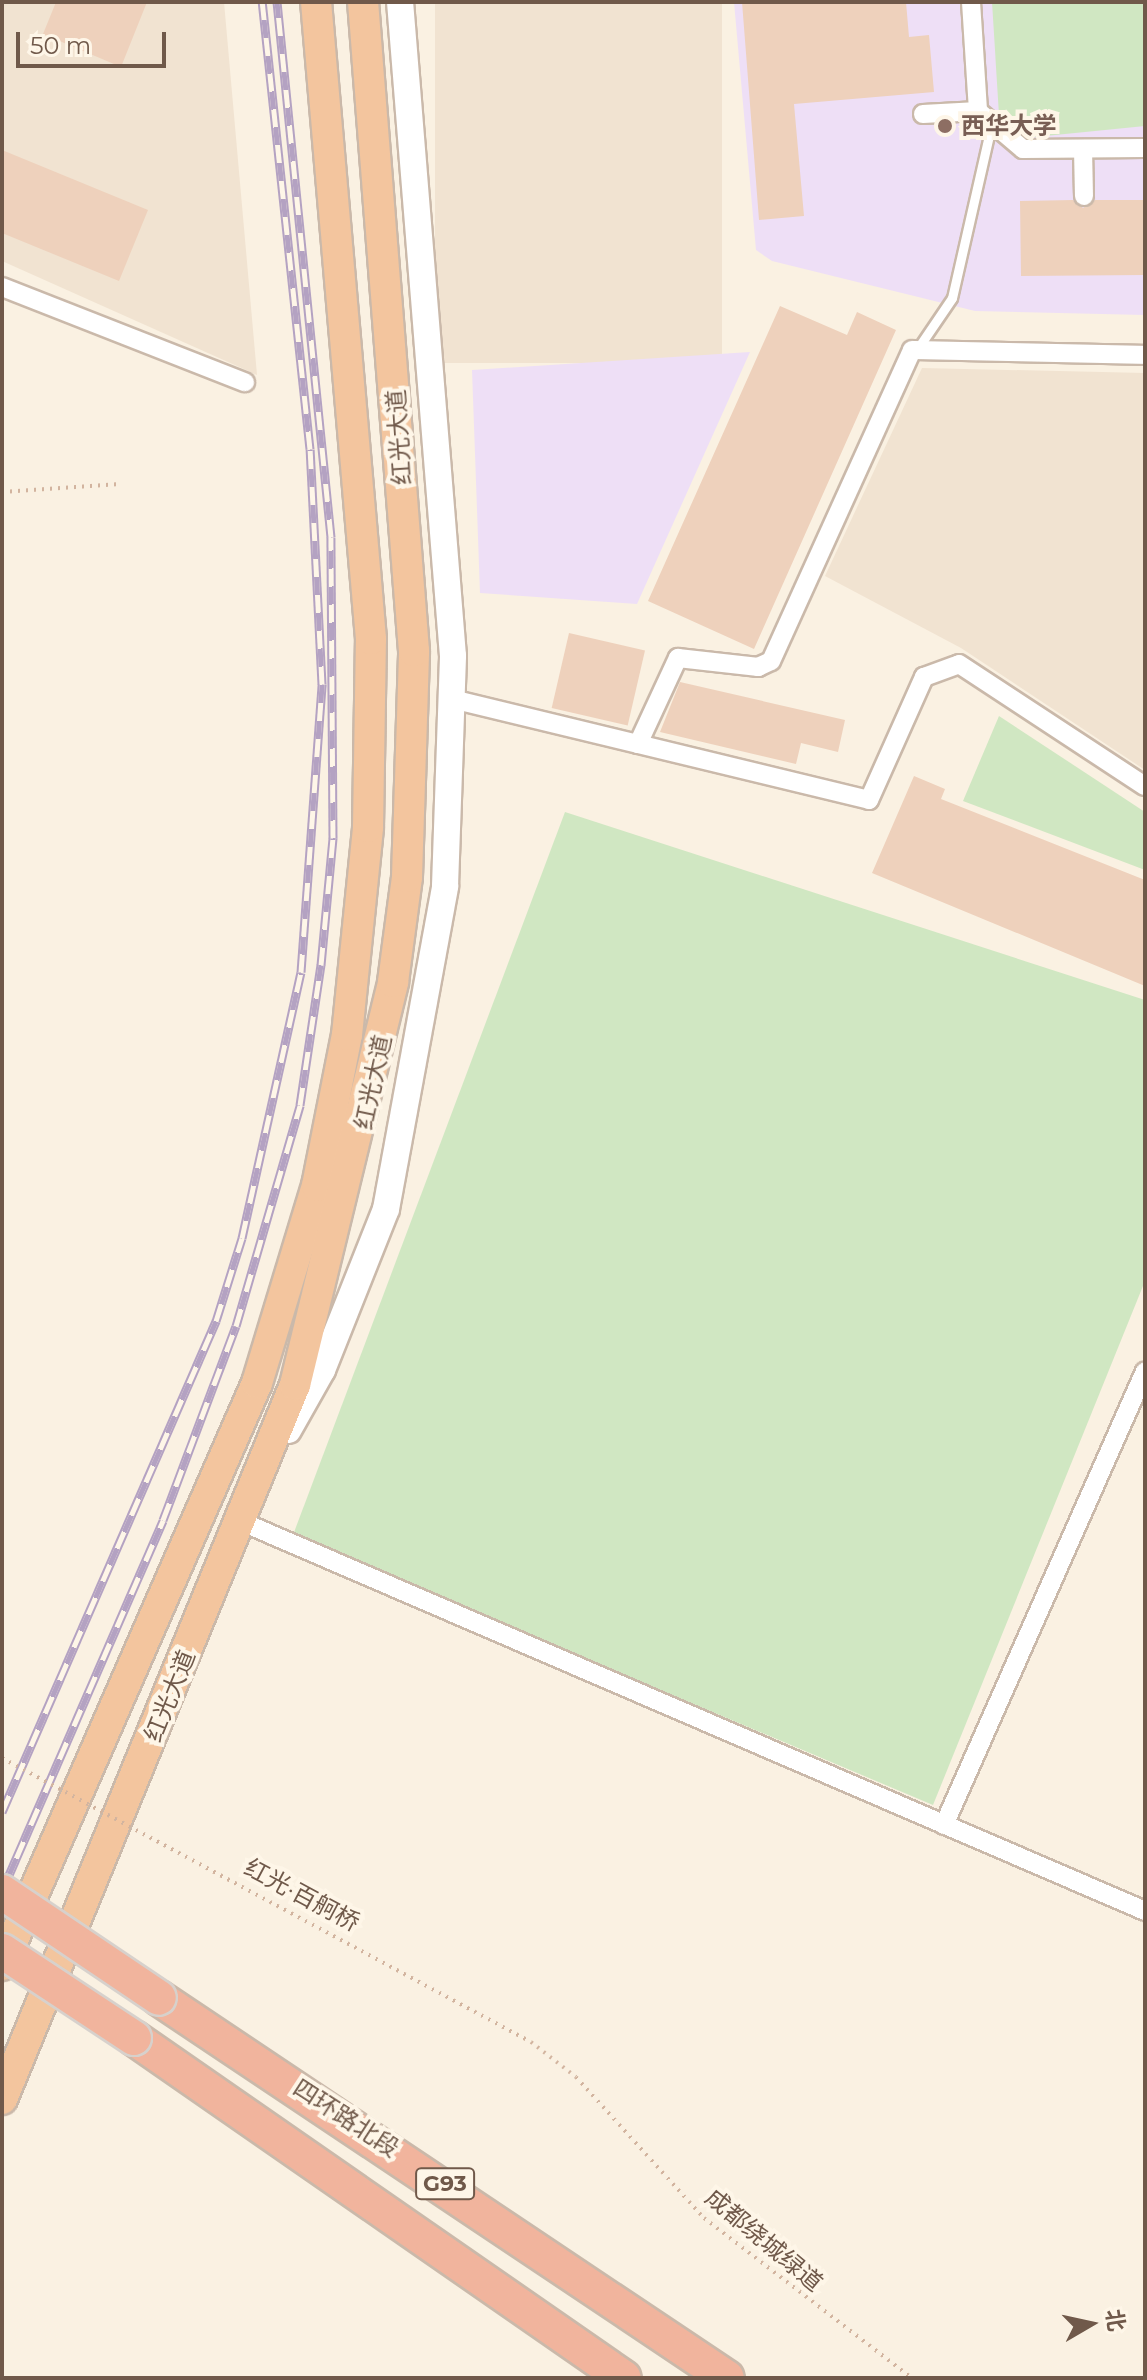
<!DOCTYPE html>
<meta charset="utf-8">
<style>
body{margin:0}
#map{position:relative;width:1147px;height:2380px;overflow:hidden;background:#faf1e2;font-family:Montserrat,"Noto Sans SC",sans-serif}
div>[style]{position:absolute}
.residential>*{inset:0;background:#f1e3d1;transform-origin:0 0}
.education>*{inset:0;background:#eedff6}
.green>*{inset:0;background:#d0e7c2}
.building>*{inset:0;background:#eed1bc;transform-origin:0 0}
.path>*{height:4px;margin-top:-2px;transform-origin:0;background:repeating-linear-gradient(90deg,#d2b49f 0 2px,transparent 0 8px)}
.roads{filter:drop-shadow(2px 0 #cab9aa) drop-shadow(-2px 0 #cab9aa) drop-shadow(0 2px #cab9aa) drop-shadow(0 -2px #cab9aa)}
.service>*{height:9px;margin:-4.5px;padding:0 4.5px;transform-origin:4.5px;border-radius:4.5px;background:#fff}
.minor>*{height:18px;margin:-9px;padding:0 9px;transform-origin:9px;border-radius:9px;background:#fff}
.secondary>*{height:26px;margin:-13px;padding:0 13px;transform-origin:13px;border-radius:13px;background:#fff}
.trunk>*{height:30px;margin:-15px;padding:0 15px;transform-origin:15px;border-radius:15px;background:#f3c59e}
.motorway>*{height:34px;margin:-17px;padding:0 17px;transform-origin:17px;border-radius:17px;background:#f1b49d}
.rail>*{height:9px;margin-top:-4.5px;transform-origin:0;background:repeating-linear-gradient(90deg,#fef6e8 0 18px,#b4a2c2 0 36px);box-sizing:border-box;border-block:2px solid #b4a2c2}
.path-bridge>*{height:4px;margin-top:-2px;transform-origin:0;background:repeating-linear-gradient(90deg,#d2b49f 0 2px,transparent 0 8px)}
.bridges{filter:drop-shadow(2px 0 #d7d1cc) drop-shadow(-2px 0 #d7d1cc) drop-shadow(0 2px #d7d1cc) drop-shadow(0 -2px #d7d1cc)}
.motorway-bridge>*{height:34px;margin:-17px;padding:0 17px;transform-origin:17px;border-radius:17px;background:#f1b49d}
.dots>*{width:22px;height:22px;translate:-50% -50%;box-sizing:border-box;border:4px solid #fef6e8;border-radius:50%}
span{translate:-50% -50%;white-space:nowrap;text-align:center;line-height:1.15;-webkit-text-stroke:8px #fef6e8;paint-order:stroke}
.shield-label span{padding:2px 6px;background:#fef6e8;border:2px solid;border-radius:6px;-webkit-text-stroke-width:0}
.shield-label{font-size:22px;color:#70594a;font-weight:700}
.education-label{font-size:24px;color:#785e54;font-weight:700}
.left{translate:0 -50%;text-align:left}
.street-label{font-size:24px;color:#70594a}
.frame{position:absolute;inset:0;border:4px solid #70594a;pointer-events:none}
.north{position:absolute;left:1051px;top:2284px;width:80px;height:80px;-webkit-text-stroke:6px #fef6e8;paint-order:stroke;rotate:81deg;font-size:22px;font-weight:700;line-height:32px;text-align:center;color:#70594a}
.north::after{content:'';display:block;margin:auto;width:28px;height:36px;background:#70594a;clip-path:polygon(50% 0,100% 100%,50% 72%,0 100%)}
.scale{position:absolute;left:16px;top:32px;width:150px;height:36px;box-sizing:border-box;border:4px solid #70594a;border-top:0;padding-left:10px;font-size:24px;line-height:28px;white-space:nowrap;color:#70594a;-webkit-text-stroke:6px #fef6e8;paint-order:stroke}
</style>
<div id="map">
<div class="residential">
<i style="clip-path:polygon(2px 2px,224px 2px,257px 375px,2px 261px)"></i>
<i style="left:435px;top:2px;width:287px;height:361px"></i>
<i style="clip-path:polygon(922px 368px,1145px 373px,1145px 770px,961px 648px,825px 576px)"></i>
</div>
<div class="education">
<i style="clip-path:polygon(734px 2px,1145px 2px,1145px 315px,975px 311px,772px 261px,756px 250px)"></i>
<i style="clip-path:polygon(750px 352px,637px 604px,480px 593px,472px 370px)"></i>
</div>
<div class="green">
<i style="clip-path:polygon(992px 2px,1145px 2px,1145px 126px,1025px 138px,999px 115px)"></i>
<i style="clip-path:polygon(999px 716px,1145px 812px,1145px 870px,963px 801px)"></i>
<i style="clip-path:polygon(565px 812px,1145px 1000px,1145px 1281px,933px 1805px,293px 1535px)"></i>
</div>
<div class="building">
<i style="clip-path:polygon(56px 2px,147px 2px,121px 67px,43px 34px)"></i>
<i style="clip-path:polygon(742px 2px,906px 2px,909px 37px,929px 35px,934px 92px,794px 104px,804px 216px,759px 220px)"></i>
<i style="clip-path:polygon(2px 150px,148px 210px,119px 281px,2px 233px)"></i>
<i style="clip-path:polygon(1073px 200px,1083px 208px,1095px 200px,1145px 200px,1145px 275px,1021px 276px,1020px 201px)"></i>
<i style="clip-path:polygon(780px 306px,847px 335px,857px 312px,896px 330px,754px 649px,648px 601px)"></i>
<i style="left:569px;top:633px;width:78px;height:77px;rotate:13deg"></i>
<i style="clip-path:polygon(680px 682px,845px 720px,838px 752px,801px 743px,796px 764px,660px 732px)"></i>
<i style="clip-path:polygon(914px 776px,945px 789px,941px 799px,1145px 880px,1145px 986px,872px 873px)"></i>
</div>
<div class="path">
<i style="left:2px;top:492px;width:118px;rotate:-3.9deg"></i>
<i style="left:576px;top:2077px;width:190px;rotate:47.8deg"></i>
<i style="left:704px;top:2218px;width:262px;rotate:37.6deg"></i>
</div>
<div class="roads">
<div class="service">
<i style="left:918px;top:348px;width:60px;rotate:-55.8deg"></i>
<i style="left:952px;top:298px;width:180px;rotate:-77.2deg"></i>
</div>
<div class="minor">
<i style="left:971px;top:2px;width:109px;rotate:86.3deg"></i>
<i style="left:978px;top:111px;width:59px;rotate:40.2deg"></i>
<i style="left:1023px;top:149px;width:122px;rotate:-0.5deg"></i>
<i style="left:923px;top:114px;width:55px;rotate:-3.1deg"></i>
<i style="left:1083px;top:149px;width:47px;rotate:88.8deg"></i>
<i style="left:2px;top:287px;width:261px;rotate:21.4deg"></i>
<i style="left:452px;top:699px;width:429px;rotate:13.6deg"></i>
<i style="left:869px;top:800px;width:135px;rotate:-65.9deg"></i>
<i style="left:924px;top:677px;width:37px;rotate:-20deg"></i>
<i style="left:959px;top:664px;width:222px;rotate:33.3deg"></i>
<i style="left:638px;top:744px;width:95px;rotate:-65.1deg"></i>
<i style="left:678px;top:658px;width:81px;rotate:6.4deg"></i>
<i style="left:758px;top:667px;width:14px;rotate:-25deg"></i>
<i style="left:771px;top:661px;width:341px;rotate:-65.6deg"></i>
<i style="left:912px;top:350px;width:233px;rotate:1.2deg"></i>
<i style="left:240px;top:1521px;width:985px;rotate:23.31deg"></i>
<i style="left:944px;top:1825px;width:496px;rotate:-66.1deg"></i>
</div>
<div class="secondary">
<i style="left:288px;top:1430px;width:69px;rotate:-60.5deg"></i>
<i style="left:322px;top:1370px;width:173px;rotate:-68.3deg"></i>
<i style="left:386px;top:1209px;width:328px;rotate:-79.6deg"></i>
<i style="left:445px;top:886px;width:230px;rotate:-88deg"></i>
<i style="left:453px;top:656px;width:656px;rotate:-94.63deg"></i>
</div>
<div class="trunk">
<i style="left:2px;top:1965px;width:635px;rotate:-66.34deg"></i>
<i style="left:257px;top:1383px;width:206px;rotate:-73.1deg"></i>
<i style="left:317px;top:1186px;width:154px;rotate:-78.8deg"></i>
<i style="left:347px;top:1035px;width:209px;rotate:-84.2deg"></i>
<i style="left:368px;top:827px;width:188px;rotate:-89.1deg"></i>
<i style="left:371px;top:639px;width:639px;rotate:-94.93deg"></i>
<i style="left:2px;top:2099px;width:772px;rotate:-67.69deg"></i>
<i style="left:295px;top:1385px;width:415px;rotate:-76.3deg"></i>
<i style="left:393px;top:982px;width:106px;rotate:-82.4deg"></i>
<i style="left:407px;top:877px;width:226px;rotate:-88.2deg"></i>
<i style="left:414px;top:651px;width:651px;rotate:-94.49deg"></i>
</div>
<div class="motorway">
<i style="left:159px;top:1998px;width:683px;rotate:33.78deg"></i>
<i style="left:134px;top:2038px;width:596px;rotate:34.76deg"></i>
</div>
</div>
<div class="rail">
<i style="left:2px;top:1812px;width:536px;rotate:-66.45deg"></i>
<i style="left:216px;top:1321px;width:87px;rotate:-72.6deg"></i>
<i style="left:242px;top:1238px;width:272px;rotate:-77.5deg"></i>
<i style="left:301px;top:972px;width:289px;rotate:-85.8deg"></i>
<i style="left:322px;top:684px;width:235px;rotate:-92.9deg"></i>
<i style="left:310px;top:449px;width:450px;rotate:-96.1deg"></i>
<i style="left:2px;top:1891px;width:404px;rotate:-66.5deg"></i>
<i style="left:163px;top:1520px;width:207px;rotate:-69.4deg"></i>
<i style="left:236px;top:1326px;width:230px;rotate:-73.8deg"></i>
<i style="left:300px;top:1105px;width:142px;rotate:-81.5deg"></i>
<i style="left:321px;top:965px;width:128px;rotate:-84.6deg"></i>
<i style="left:333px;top:838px;width:301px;rotate:-90.4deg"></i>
<i style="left:331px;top:537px;width:538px;rotate:-95.76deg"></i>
</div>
<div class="path-bridge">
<i style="left:2px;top:1758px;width:600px;rotate:28.23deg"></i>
<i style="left:531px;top:2042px;width:57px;rotate:37.9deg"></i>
</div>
<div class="bridges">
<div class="motorway-bridge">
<i style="left:2px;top:1892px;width:189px;rotate:34deg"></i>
<i style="left:2px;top:1951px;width:158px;rotate:33.4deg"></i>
</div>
</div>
<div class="dots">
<i style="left:945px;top:126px;background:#8d6e63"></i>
</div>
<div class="shield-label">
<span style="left:445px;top:2184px">G93</span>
</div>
<div class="education-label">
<span class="left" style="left:961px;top:126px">西华大学</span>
</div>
<div class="street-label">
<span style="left:399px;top:437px;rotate:-94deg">红光大道</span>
<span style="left:373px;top:1082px;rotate:-78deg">红光大道</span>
<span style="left:170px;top:1696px;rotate:-68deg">红光大道</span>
<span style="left:302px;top:1895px;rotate:28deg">红光·百舸桥</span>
<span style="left:346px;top:2118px;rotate:33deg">四环路北段</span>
<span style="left:764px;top:2240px;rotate:40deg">成都绕城绿道</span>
</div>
<div class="frame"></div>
<div class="north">北</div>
<div class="scale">50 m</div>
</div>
